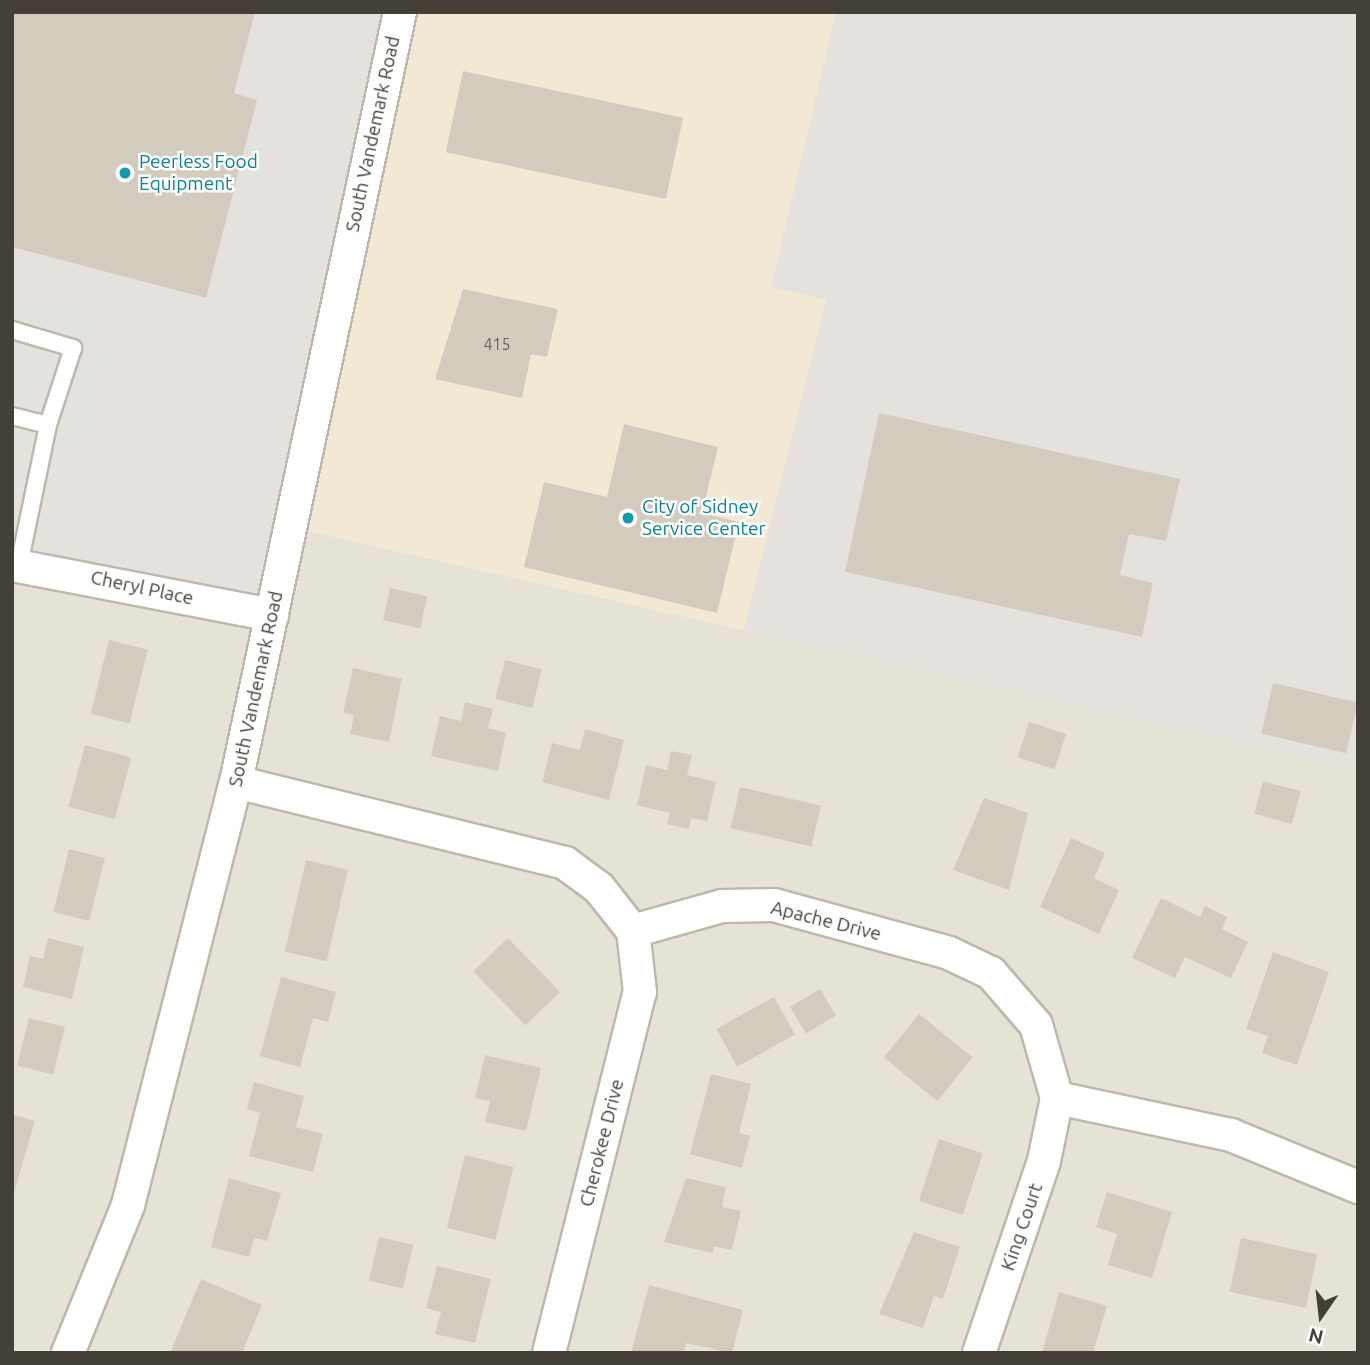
<!DOCTYPE html>
<style>
body{margin:0}
#map{position:relative;width:1370px;height:1365px;overflow:hidden;background:#f2f0e7;font-family:Ubuntu,sans-serif}
div>[style]{position:absolute}
.residential>*{inset:0;background:#e6e2d6}
.commercial>*{inset:0;background:#f2e8d4}
.industrial>*{inset:0;background:#e5e1dc}
.parking>*{inset:0;background:#e4e2df}
.building>*{inset:0;background:#d3ccbe;transform-origin:0 0}
.roads{filter:drop-shadow(2px 0 #bdb8ab) drop-shadow(-2px 0 #bdb8ab) drop-shadow(0 2px #bdb8ab) drop-shadow(0 -2px #bdb8ab)}
.lane>*{height:16px;margin:-8px;padding:0 8px;transform-origin:8px;border-radius:8px;background:#fff}
.street>*{height:32px;margin:-16px;padding:0 16px;transform-origin:16px;border-radius:16px;background:#fff}
.dots>*{width:19px;height:19px;translate:-50% -50%;box-sizing:border-box;border:4px solid #fff;border-radius:50%}
span{translate:-50% -50%;white-space:nowrap;text-align:center;line-height:1.15;-webkit-text-stroke:5px #fff;paint-order:stroke}
.number-label{font-size:16px;color:#686359}
.number-label span{-webkit-text-stroke-width:0}
.street-label{font-size:19px;color:#454037}
.culture-label{font-size:19px;color:#0d838f}
.left{translate:0 -50%;text-align:left}
.frame{position:absolute;inset:0;border:14px solid #454037;pointer-events:none}
.north{position:absolute;left:1286px;top:1281px;width:70px;height:70px;-webkit-text-stroke:5px #fff;paint-order:stroke;rotate:194deg;font-size:19px;font-weight:700;line-height:28px;text-align:center;color:#454037}
.north::after{content:'';display:block;margin:auto;width:24px;height:32px;background:#454037;clip-path:polygon(50% 0,100% 100%,50% 72%,0 100%)}
</style>
<div id="map">
<div class="residential">
<i style="clip-path:polygon(291px 527px,1358px 770px,1358px 1353px,12px 1353px,12px 565px)"></i>
</div>
<div class="commercial">
<i style="clip-path:polygon(400px 12px,836px 12px,771px 287px,826px 300px,744px 630px,291px 527px)"></i>
</div>
<div class="industrial">
<i style="clip-path:polygon(12px 12px,400px 12px,272px 615px,12px 565px)"></i>
<i style="clip-path:polygon(836px 12px,1358px 12px,1358px 770px,744px 630px,826px 300px,771px 287px)"></i>
</div>
<div class="parking">
<i style="clip-path:polygon(12px 289px,104px 313px,98px 335px,118px 341px,88px 466px,12px 448px)"></i>
</div>
<div class="building">
<i style="clip-path:polygon(12px 12px,255px 12px,234px 93px,257px 100px,206px 298px,12px 247px)"></i>
<i style="left:463px;top:71px;width:225px;height:83px;rotate:12deg"></i>
<i style="clip-path:polygon(463px 289px,558px 309px,547px 357px,531px 354px,522px 398px,435px 379px)"></i>
<i style="clip-path:polygon(879px 413px,1180px 479px,1166px 541px,1129px 534px,1120px 575px,1153px 583px,1142px 637px,845px 572px)"></i>
<i style="clip-path:polygon(624px 424px,718px 447px,702px 513px,739px 522px,717px 613px,524px 567px,544px 482px,607px 497px)"></i>
<i style="left:390px;top:588px;width:38px;height:33px;rotate:12deg"></i>
<i style="left:109px;top:640px;width:40px;height:76px;rotate:14deg"></i>
<i style="left:505px;top:660px;width:38px;height:40px;rotate:14deg"></i>
<i style="clip-path:polygon(353px 668px,402px 679px,389px 742px,350px 734px,354px 715px,343px 713px)"></i>
<i style="left:1273px;top:683px;width:87px;height:52px;rotate:13deg"></i>
<i style="clip-path:polygon(465px 702px,493px 709px,488px 728px,506px 733px,498px 771px,431px 756px,440px 716px,461px 721px)"></i>
<i style="left:1029px;top:722px;width:39px;height:37px;rotate:18deg"></i>
<i style="clip-path:polygon(585px 729px,624px 740px,609px 800px,542px 782px,552px 743px,580px 750px)"></i>
<i style="left:85px;top:745px;width:48px;height:64px;rotate:15deg"></i>
<i style="clip-path:polygon(671px 751px,692px 755px,687px 775px,716px 782px,707px 821px,691px 818px,689px 829px,667px 824px,670px 813px,637px 805px,646px 765px,667px 770px)"></i>
<i style="left:1263px;top:781px;width:39px;height:34px;rotate:15deg"></i>
<i style="left:740px;top:787px;width:83px;height:42px;rotate:13deg"></i>
<i style="clip-path:polygon(984px 798px,1028px 813px,1009px 890px,953px 870px)"></i>
<i style="clip-path:polygon(1071px 838px,1105px 853px,1094px 878px,1119px 890px,1099px 934px,1040px 907px)"></i>
<i style="left:69px;top:849px;width:37px;height:65px;rotate:14deg"></i>
<i style="left:306px;top:860px;width:43px;height:94px;rotate:13deg"></i>
<i style="clip-path:polygon(1161px 898px,1200px 917px,1205px 906px,1227px 917px,1222px 929px,1248px 942px,1231px 978px,1185px 957px,1175px 978px,1132px 958px)"></i>
<i style="clip-path:polygon(48px 938px,84px 947px,72px 999px,23px 987px,30px 956px,43px 959px)"></i>
<i style="left:508px;top:938px;width:75px;height:48px;rotate:46deg"></i>
<i style="clip-path:polygon(1273px 952px,1329px 972px,1297px 1065px,1262px 1053px,1268px 1036px,1246px 1029px)"></i>
<i style="clip-path:polygon(281px 977px,336px 992px,328px 1022px,313px 1018px,300px 1067px,260px 1056px)"></i>
<i style="left:820px;top:989px;width:31px;height:35px;rotate:59deg"></i>
<i style="left:774px;top:997px;width:43px;height:66px;rotate:61deg"></i>
<i style="left:919px;top:1014px;width:69px;height:56px;rotate:39deg"></i>
<i style="left:29px;top:1018px;width:37px;height:49px;rotate:14deg"></i>
<i style="clip-path:polygon(485px 1055px,541px 1068px,526px 1131px,485px 1122px,490px 1101px,475px 1098px)"></i>
<i style="clip-path:polygon(711px 1074px,751px 1084px,739px 1133px,750px 1136px,742px 1168px,690px 1154px)"></i>
<i style="clip-path:polygon(254px 1082px,304px 1096px,296px 1127px,323px 1134px,313px 1172px,249px 1156px,260px 1113px,247px 1109px)"></i>
<i style="clip-path:polygon(12px 1114px,35px 1121px,13px 1196px,12px 1195px)"></i>
<i style="left:939px;top:1139px;width:46px;height:65px;rotate:18deg"></i>
<i style="left:465px;top:1155px;width:50px;height:75px;rotate:14deg"></i>
<i style="clip-path:polygon(229px 1178px,281px 1193px,267px 1241px,254px 1238px,249px 1257px,211px 1247px)"></i>
<i style="clip-path:polygon(686px 1178px,726px 1187px,722px 1207px,741px 1211px,732px 1250px,714px 1246px,713px 1253px,664px 1242px)"></i>
<i style="clip-path:polygon(1107px 1192px,1172px 1212px,1152px 1278px,1108px 1265px,1117px 1234px,1096px 1227px)"></i>
<i style="clip-path:polygon(914px 1232px,960px 1247px,943px 1299px,934px 1296px,923px 1328px,879px 1314px)"></i>
<i style="left:379px;top:1237px;width:35px;height:45px;rotate:13deg"></i>
<i style="left:1241px;top:1238px;width:78px;height:55px;rotate:12deg"></i>
<i style="clip-path:polygon(437px 1266px,491px 1279px,475px 1343px,435px 1334px,441px 1312px,426px 1308px)"></i>
<i style="clip-path:polygon(201px 1279px,262px 1305px,242px 1353px,170px 1353px)"></i>
<i style="clip-path:polygon(649px 1285px,743px 1310px,732px 1353px,686px 1343px,684px 1353px,631px 1353px)"></i>
<i style="clip-path:polygon(1059px 1292px,1107px 1306px,1093px 1353px,1042px 1353px)"></i>
</div>
<div class="roads">
<div class="lane">
<i style="left:12px;top:330px;width:64px;rotate:16.4deg"></i>
<i style="left:73px;top:348px;width:81px;rotate:108deg"></i>
<i style="left:48px;top:425px;width:143px;rotate:101.7deg"></i>
<i style="left:12px;top:416px;width:37px;rotate:14deg"></i>
</div>
<div class="street">
<i style="left:12px;top:565px;width:265px;rotate:10.9deg"></i>
<i style="left:236px;top:782px;width:339px;rotate:13.8deg"></i>
<i style="left:565px;top:863px;width:42px;rotate:36.3deg"></i>
<i style="left:599px;top:888px;width:55px;rotate:51.7deg"></i>
<i style="left:633px;top:931px;width:92px;rotate:-15.7deg"></i>
<i style="left:722px;top:906px;width:52px;rotate:-1.1deg"></i>
<i style="left:774px;top:905px;width:181px;rotate:15.3deg"></i>
<i style="left:949px;top:953px;width:47px;rotate:25.5deg"></i>
<i style="left:991px;top:973px;width:69px;rotate:49.1deg"></i>
<i style="left:1036px;top:1025px;width:76px;rotate:74deg"></i>
<i style="left:1057px;top:1098px;width:64px;rotate:101.7deg"></i>
<i style="left:1044px;top:1161px;width:203px;rotate:108.7deg"></i>
<i style="left:1057px;top:1098px;width:178px;rotate:12deg"></i>
<i style="left:1231px;top:1135px;width:137px;rotate:22.3deg"></i>
<i style="left:68px;top:1353px;width:160px;rotate:-67.9deg"></i>
<i style="left:128px;top:1205px;width:437px;rotate:-75.7deg"></i>
<i style="left:236px;top:782px;width:787px;rotate:-77.98deg"></i>
<i style="left:549px;top:1353px;width:372px;rotate:-75.9deg"></i>
<i style="left:640px;top:992px;width:61px;rotate:-96.5deg"></i>
</div>
</div>
<div class="dots">
<i style="left:125px;top:173px;background:#0f9aa8"></i>
<i style="left:628px;top:518px;background:#0f9aa8"></i>
</div>
<div class="number-label">
<span style="left:497px;top:344px">415</span>
</div>
<div class="street-label">
<span style="left:373px;top:134px;rotate:-78deg">South Vandemark Road</span>
<span style="left:142px;top:588px;rotate:12deg">Cheryl Place</span>
<span style="left:256px;top:689px;rotate:-78deg">South Vandemark Road</span>
<span style="left:826px;top:921px;rotate:14deg">Apache Drive</span>
<span style="left:602px;top:1143px;rotate:-76deg">Cherokee Drive</span>
<span style="left:1022px;top:1227px;rotate:-71deg">King Court</span>
</div>
<div class="culture-label">
<span class="left" style="left:139px;top:173px">Peerless Food<br>Equipment</span>
<span class="left" style="left:642px;top:518px">City of Sidney<br>Service Center</span>
</div>
<div class="frame"></div>
<div class="north">N</div>
</div>
